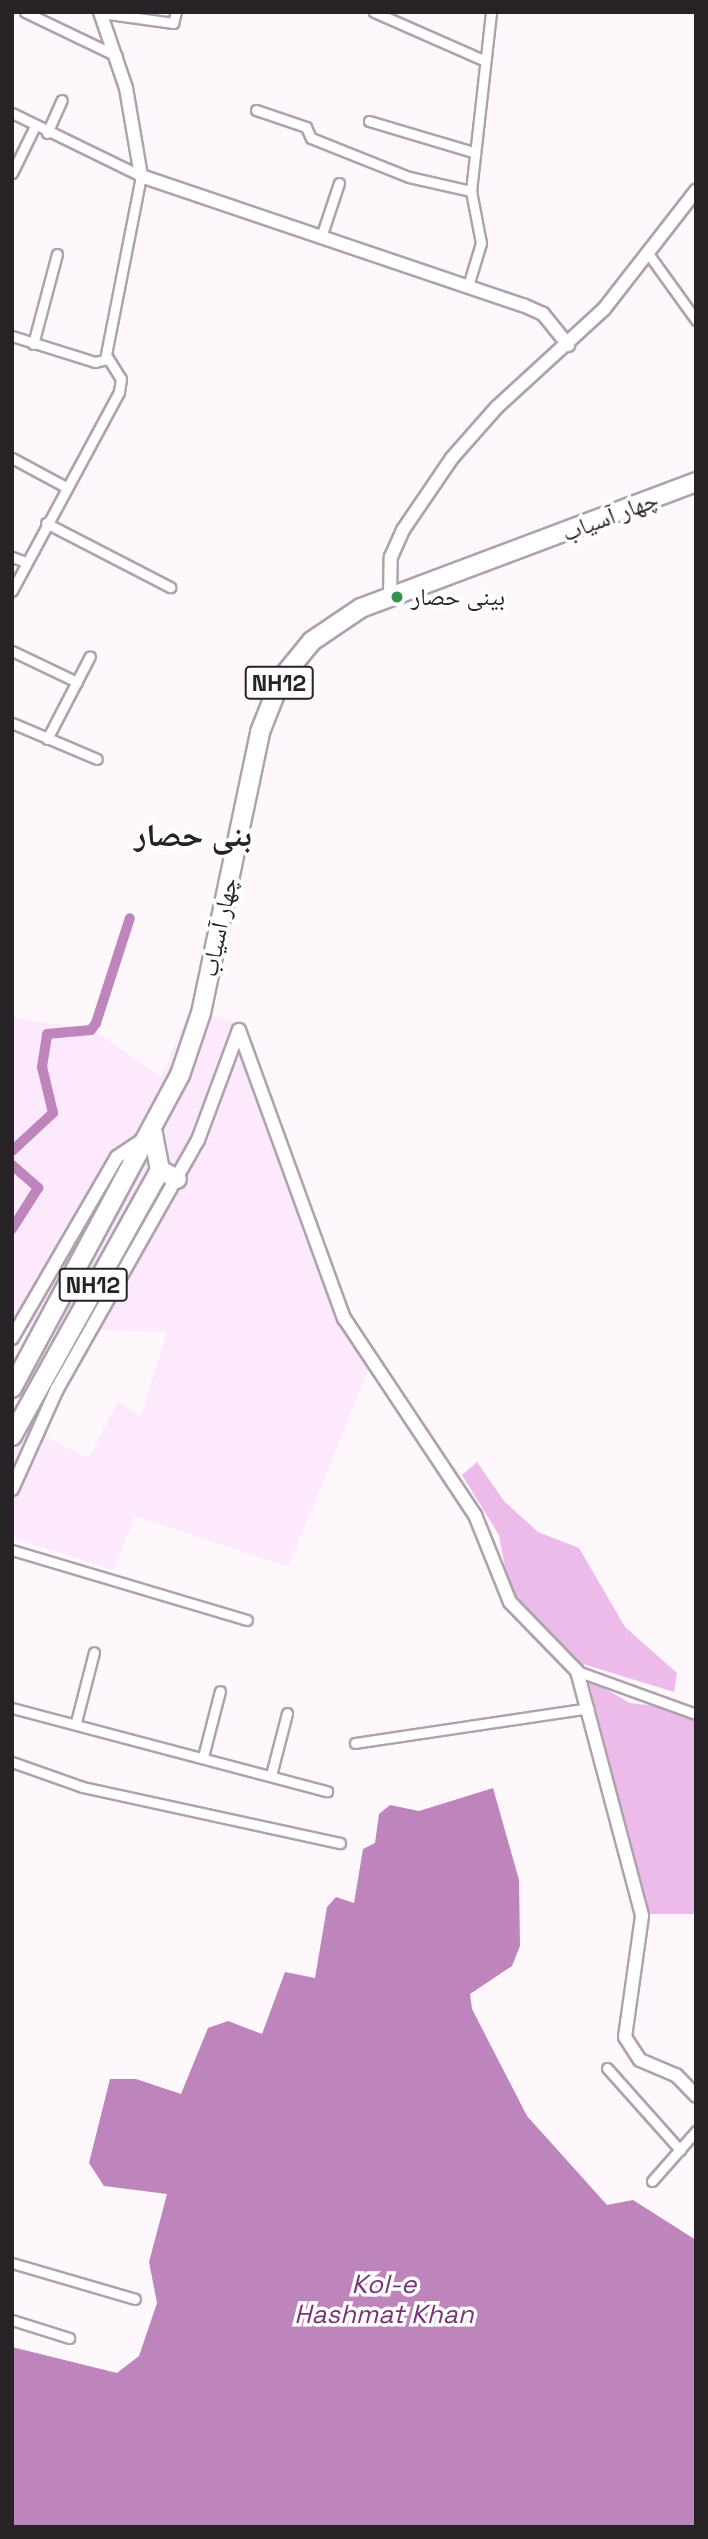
<!DOCTYPE html>
<meta charset="utf-8">
<style>
body{margin:0}
#map{position:relative;width:708px;height:2539px;overflow:hidden;background:#fef8fd;font-family:"Space Grotesk","Noto Naskh Arabic",sans-serif}
div>[style]{position:absolute}
.built>*{inset:0;background:#fde9fc}
.green>*{inset:0;background:#ecbbea}
.water>*{inset:0;background:#be85bc}
.canal>*{height:10px;margin:-5px;padding:0 5px;transform-origin:5px;border-radius:5px;background:#be85bc}
.roads{filter:drop-shadow(2px 0 #aea2ae) drop-shadow(-2px 0 #aea2ae) drop-shadow(0 2px #aea2ae) drop-shadow(0 -2px #aea2ae)}
.street>*{height:9px;margin:-4.5px;padding:0 4.5px;transform-origin:4.5px;border-radius:4.5px;background:#fff}
.secondary>*{height:12px;margin:-6px;padding:0 6px;transform-origin:6px;border-radius:6px;background:#fff}
.highway>*{height:18px;margin:-9px;padding:0 9px;transform-origin:9px;border-radius:9px;background:#fff}
.dots>*{width:19px;height:19px;translate:-50% -50%;box-sizing:border-box;border:4px solid #fff;border-radius:50%}
span{translate:-50% -50%;white-space:nowrap;text-align:center;line-height:1.15;-webkit-text-stroke:7px #fff;paint-order:stroke}
.shield-label span{padding:2px 5px;background:#fff;border:2px solid;border-radius:5px;-webkit-text-stroke-width:0}
.shield-label{font-size:23px;color:#272226;font-weight:700}
.street-label{font-size:24px;color:#272226}
.poi-label{font-size:24px;color:#272226}
.left{translate:0 -50%;text-align:left}
.water-label{font-size:26px;color:#783478;font-style:italic}
.district-label{font-size:32px;color:#272226;font-weight:700}
.frame{position:absolute;inset:0;border:14px solid #272226;pointer-events:none}
</style>
<div id="map">
<div class="built">
<i style="clip-path:polygon(191px 1008px,231px 1020px,239px 1030px,308px 1228px,370px 1365px,288px 1567px,135px 1516px,114px 1570px,12px 1538px,12px 1421px,89px 1458px,118px 1402px,141px 1416px,167px 1332px,29px 1329px,12px 1320px,12px 1017px,95px 1031px,161px 1077px)"></i>
</div>
<div class="green">
<i style="clip-path:polygon(477px 1462px,504px 1501px,538px 1532px,579px 1548px,625px 1627px,677px 1673px,674px 1692px,573px 1661px,509px 1589px,499px 1535px,462px 1475px)"></i>
<i style="clip-path:polygon(588px 1679px,630px 1703px,674px 1708px,696px 1720px,696px 1914px,649px 1914px)"></i>
</div>
<div class="water">
<i style="clip-path:polygon(493px 1788px,519px 1880px,520px 1946px,512px 1966px,470px 1994px,472px 2009px,527px 2116px,607px 2205px,633px 2200px,696px 2240px,696px 2527px,12px 2527px,12px 2347px,117px 2373px,139px 2356px,157px 2303px,149px 2262px,167px 2194px,104px 2186px,89px 2163px,110px 2079px,136px 2079px,181px 2094px,208px 2028px,228px 2021px,262px 2034px,285px 1972px,315px 1978px,327px 1907px,336px 1897px,354px 1903px,363px 1849px,375px 1843px,379px 1814px,390px 1805px,419px 1811px)"></i>
</div>
<div class="canal">
<i style="left:12px;top:1151px;width:56px;rotate:-42.8deg"></i>
<i style="left:53px;top:1113px;width:47px;rotate:-103.4deg"></i>
<i style="left:42px;top:1067px;width:33px;rotate:-81deg"></i>
<i style="left:47px;top:1034px;width:44px;rotate:-5.2deg"></i>
<i style="left:91px;top:1030px;width:9px;rotate:-54deg"></i>
<i style="left:96px;top:1023px;width:110px;rotate:-72.1deg"></i>
<i style="left:12px;top:1165px;width:35px;rotate:41deg"></i>
<i style="left:38px;top:1188px;width:49px;rotate:122.4deg"></i>
</div>
<div class="roads">
<div class="street">
<i style="left:25px;top:12px;width:102px;rotate:25.6deg"></i>
<i style="left:374px;top:12px;width:117px;rotate:23.7deg"></i>
<i style="left:101px;top:13px;width:73px;rotate:7.9deg"></i>
<i style="left:173px;top:23px;width:11px;rotate:-75deg"></i>
<i style="left:256px;top:110px;width:53px;rotate:18.8deg"></i>
<i style="left:306px;top:127px;width:12px;rotate:66deg"></i>
<i style="left:311px;top:138px;width:105px;rotate:21.7deg"></i>
<i style="left:409px;top:177px;width:64px;rotate:12.7deg"></i>
<i style="left:12px;top:113px;width:144px;rotate:26deg"></i>
<i style="left:141px;top:176px;width:182px;rotate:101.1deg"></i>
<i style="left:106px;top:355px;width:28px;rotate:58deg"></i>
<i style="left:121px;top:379px;width:13px;rotate:99deg"></i>
<i style="left:119px;top:392px;width:226px;rotate:118.3deg"></i>
<i style="left:369px;top:121px;width:109px;rotate:16.6deg"></i>
<i style="left:47px;top:133px;width:36px;rotate:-66deg"></i>
<i style="left:12px;top:173px;width:52px;rotate:-63.9deg"></i>
<i style="left:321px;top:237px;width:57px;rotate:-71.6deg"></i>
<i style="left:647px;top:252px;width:84px;rotate:54.2deg"></i>
<i style="left:468px;top:286px;width:45px;rotate:-73.2deg"></i>
<i style="left:481px;top:243px;width:53px;rotate:-100.9deg"></i>
<i style="left:471px;top:191px;width:180px;rotate:-83.6deg"></i>
<i style="left:12px;top:336px;width:87px;rotate:17.4deg"></i>
<i style="left:95px;top:362px;width:12px;rotate:-14deg"></i>
<i style="left:33px;top:344px;width:93px;rotate:-75.1deg"></i>
<i style="left:12px;top:458px;width:59px;rotate:28.3deg"></i>
<i style="left:46px;top:523px;width:140px;rotate:27.3deg"></i>
<i style="left:12px;top:557px;width:15px;rotate:20deg"></i>
<i style="left:12px;top:651px;width:72px;rotate:25.5deg"></i>
<i style="left:12px;top:723px;width:92px;rotate:23deg"></i>
<i style="left:47px;top:739px;width:93px;rotate:-62.6deg"></i>
<i style="left:12px;top:1550px;width:245px;rotate:16.6deg"></i>
<i style="left:577px;top:1671px;width:127px;rotate:19.9deg"></i>
<i style="left:12px;top:1708px;width:326px;rotate:14.8deg"></i>
<i style="left:76px;top:1722px;width:72px;rotate:-75.6deg"></i>
<i style="left:355px;top:1743px;width:236px;rotate:-8.5deg"></i>
<i style="left:203px;top:1757px;width:68px;rotate:-75.6deg"></i>
<i style="left:12px;top:1762px;width:75px;rotate:19.4deg"></i>
<i style="left:83px;top:1787px;width:263px;rotate:12.3deg"></i>
<i style="left:271px;top:1775px;width:64px;rotate:-75.5deg"></i>
<i style="left:607px;top:2068px;width:110px;rotate:48.3deg"></i>
<i style="left:652px;top:2181px;width:67px;rotate:-48.7deg"></i>
<i style="left:12px;top:2263px;width:128px;rotate:16.3deg"></i>
<i style="left:12px;top:2320px;width:60px;rotate:17.5deg"></i>
</div>
<div class="secondary">
<i style="left:100px;top:12px;width:80px;rotate:71.1deg"></i>
<i style="left:126px;top:88px;width:89px;rotate:80.3deg"></i>
<i style="left:141px;top:176px;width:403px;rotate:18.7deg"></i>
<i style="left:523px;top:305px;width:22px;rotate:24deg"></i>
<i style="left:543px;top:314px;width:40px;rotate:51deg"></i>
<i style="left:390px;top:596px;width:39px;rotate:-89deg"></i>
<i style="left:391px;top:557px;width:30px;rotate:-66deg"></i>
<i style="left:403px;top:530px;width:87px;rotate:-55.8deg"></i>
<i style="left:452px;top:458px;width:68px;rotate:-48.6deg"></i>
<i style="left:497px;top:407px;width:145px;rotate:-42.5deg"></i>
<i style="left:604px;top:309px;width:150px;rotate:-52.1deg"></i>
<i style="left:239px;top:1030px;width:307px;rotate:70deg"></i>
<i style="left:344px;top:1318px;width:237px;rotate:56.4deg"></i>
<i style="left:475px;top:1515px;width:94px;rotate:68.1deg"></i>
<i style="left:510px;top:1602px;width:96px;rotate:45.8deg"></i>
<i style="left:577px;top:1671px;width:253px;rotate:75.1deg"></i>
<i style="left:642px;top:1916px;width:122px;rotate:98deg"></i>
<i style="left:625px;top:2037px;width:27px;rotate:57deg"></i>
<i style="left:640px;top:2060px;width:39px;rotate:23deg"></i>
<i style="left:676px;top:2075px;width:29px;rotate:46deg"></i>
<i style="left:12px;top:1338px;width:209px;rotate:-59.9deg"></i>
<i style="left:117px;top:1157px;width:32px;rotate:-34deg"></i>
<i style="left:12px;top:1489px;width:110px;rotate:-65.8deg"></i>
<i style="left:57px;top:1389px;width:286px;rotate:-60.5deg"></i>
<i style="left:198px;top:1140px;width:117px;rotate:-69.6deg"></i>
</div>
<div class="highway">
<i style="left:160px;top:1170px;width:19px;rotate:28deg"></i>
<i style="left:12px;top:1388px;width:355px;rotate:-61.8deg"></i>
<i style="left:180px;top:1075px;width:65px;rotate:-71.3deg"></i>
<i style="left:201px;top:1013px;width:287px;rotate:-78.1deg"></i>
<i style="left:260px;top:732px;width:57px;rotate:-68.4deg"></i>
<i style="left:281px;top:679px;width:49px;rotate:-50.8deg"></i>
<i style="left:312px;top:641px;width:59px;rotate:-34deg"></i>
<i style="left:361px;top:608px;width:358px;rotate:-20.6deg"></i>
<i style="left:12px;top:1436px;width:304px;rotate:-60.9deg"></i>
<i style="left:160px;top:1170px;width:37px;rotate:-101deg"></i>
</div>
</div>
<div class="dots">
<i style="left:397px;top:597px;background:#31964b"></i>
</div>
<div class="shield-label">
<span style="left:279px;top:683px">NH12</span>
<span style="left:93px;top:1285px">NH12</span>
</div>
<div class="street-label">
<span style="left:610px;top:516px;rotate:-21deg">چهار آسیاب</span>
<span style="left:219px;top:927px;rotate:-78deg">چهار آسیاب</span>
</div>
<div class="poi-label">
<span class="left" style="left:411px;top:597px">بینی حصار</span>
</div>
<div class="water-label">
<span style="left:384px;top:2300px">Kol-e<br>Hashmat Khan</span>
</div>
<div class="district-label">
<span style="left:193px;top:835px">بنی حصار</span>
</div>
<div class="frame"></div>
</div>
